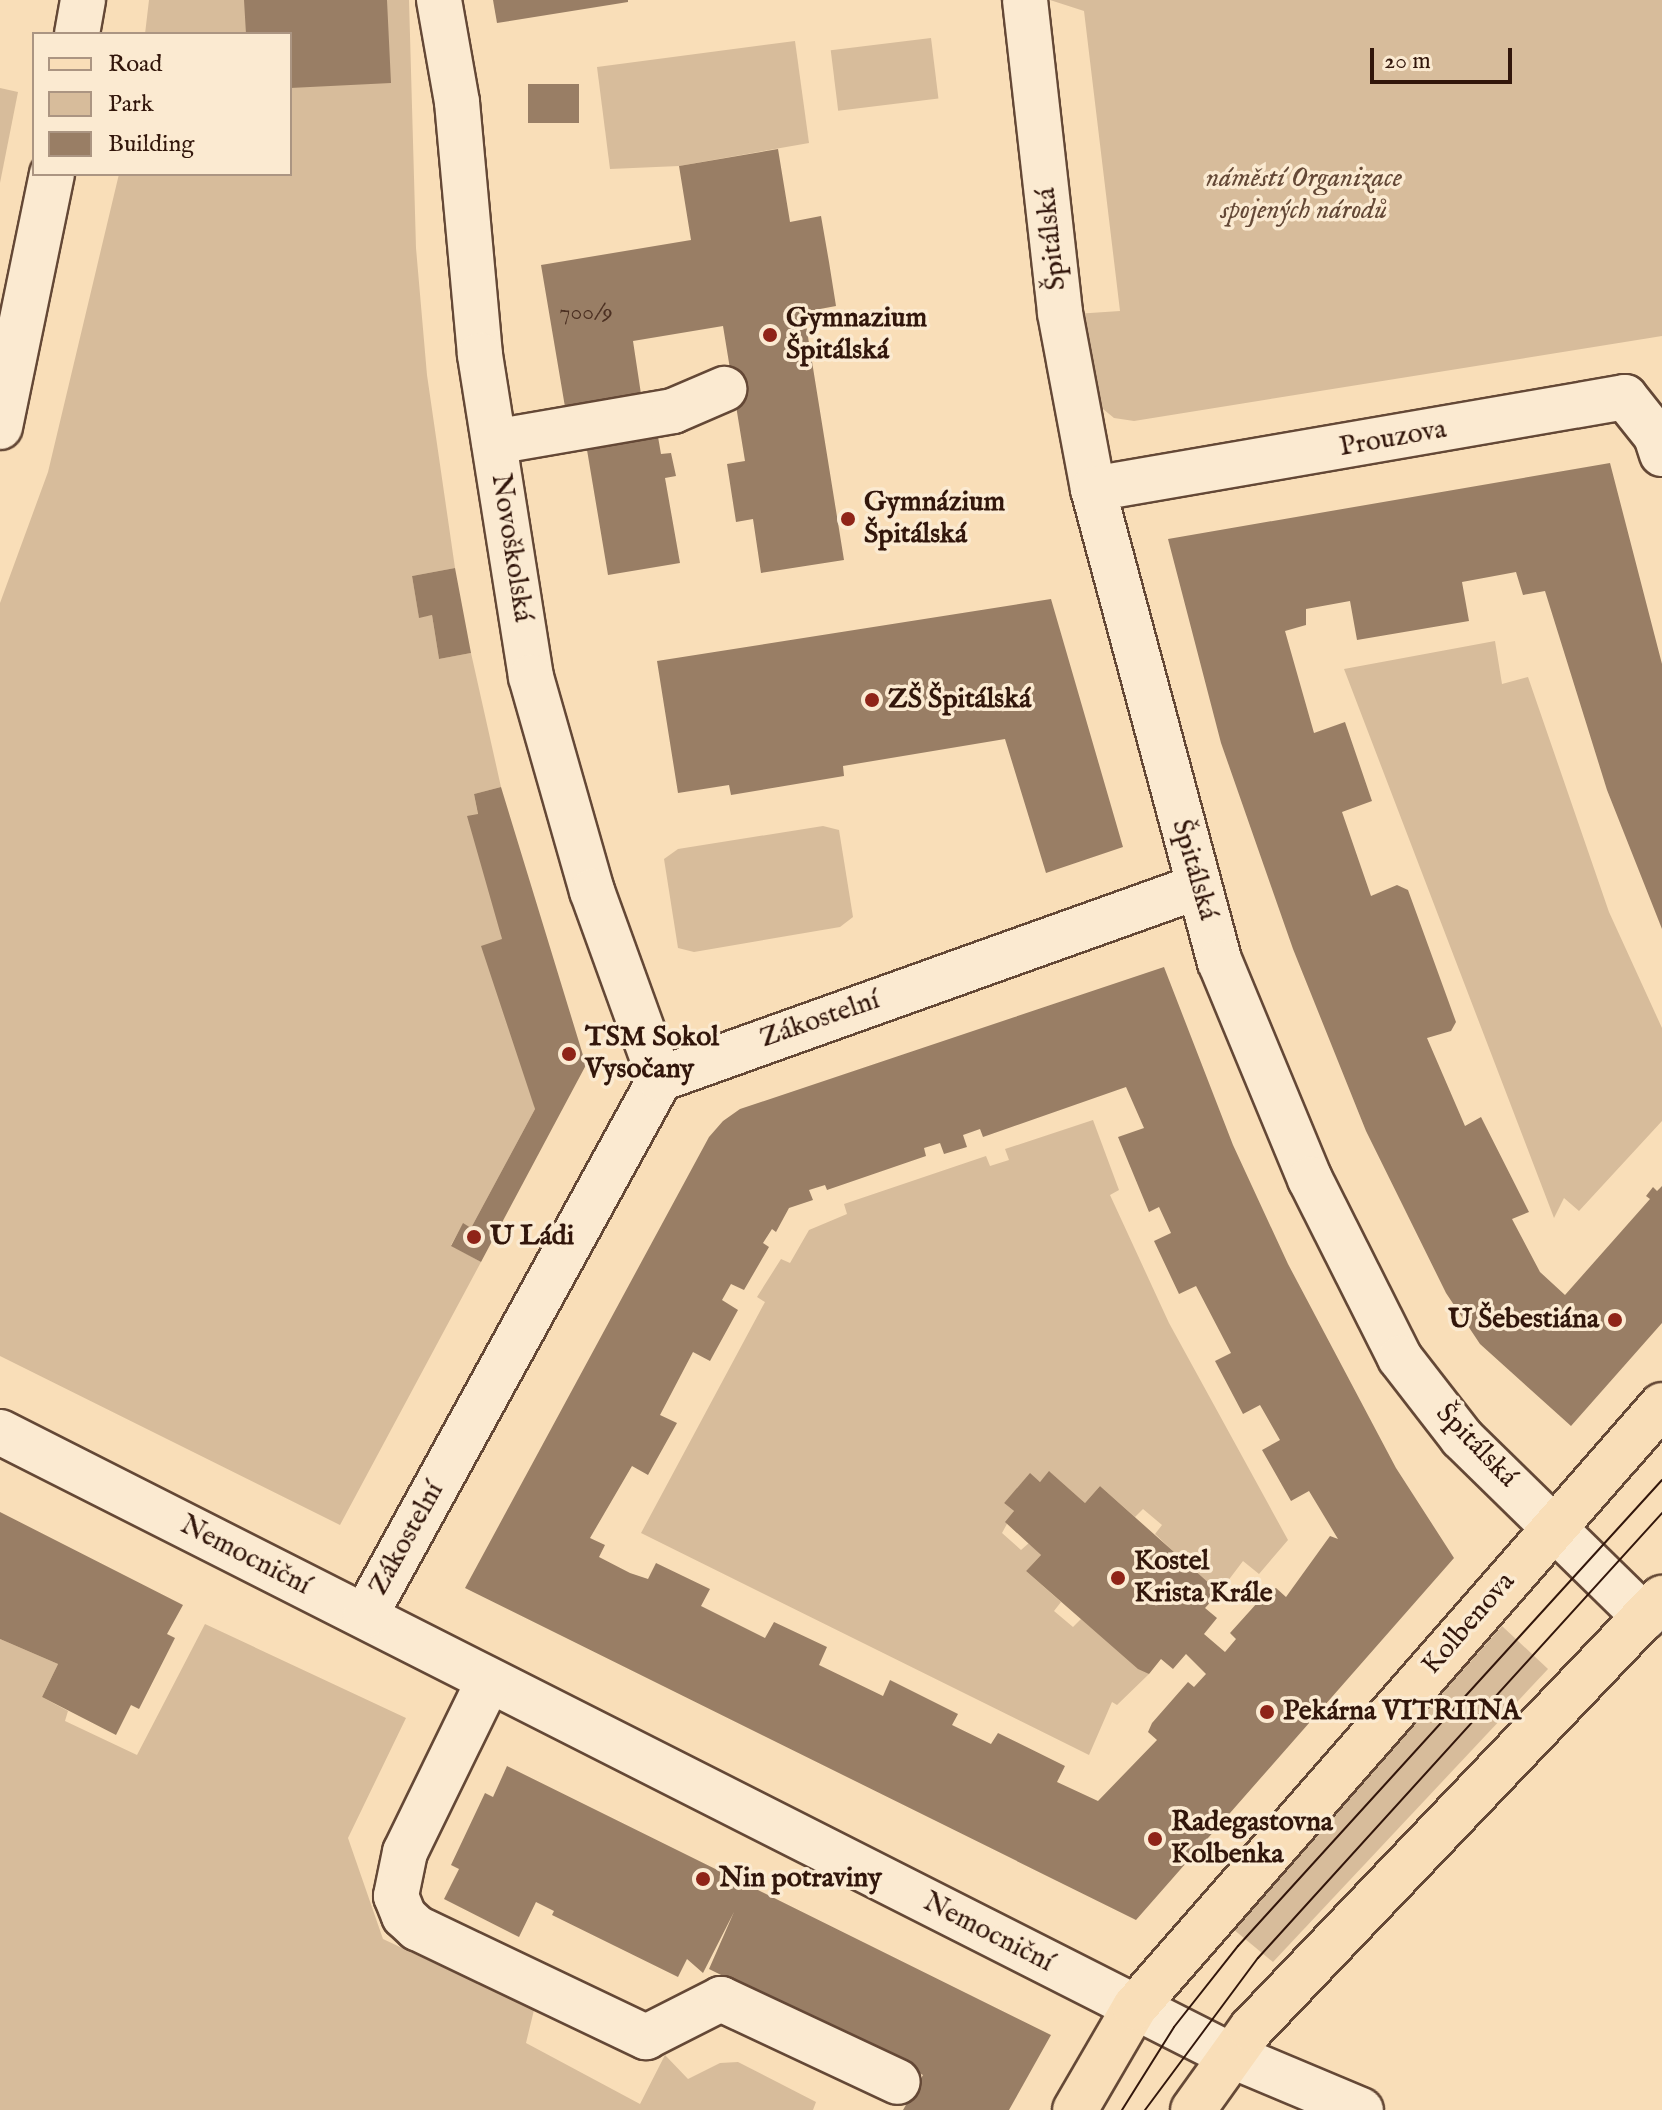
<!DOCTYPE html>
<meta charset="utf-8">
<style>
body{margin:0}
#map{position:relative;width:1662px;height:2110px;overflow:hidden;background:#f9deb8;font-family:"IM FELL English",serif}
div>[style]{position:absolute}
.green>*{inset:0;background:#d7bc9b;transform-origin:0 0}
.building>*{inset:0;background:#997e65;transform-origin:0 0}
.roads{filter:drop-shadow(2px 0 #644836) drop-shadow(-2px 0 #644836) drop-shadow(0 2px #644836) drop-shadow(0 -2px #644836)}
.minor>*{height:44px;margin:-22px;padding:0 22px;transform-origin:22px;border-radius:22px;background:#fbead1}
.major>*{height:44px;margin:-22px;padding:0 22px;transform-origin:22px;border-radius:22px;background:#f9deb8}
.tram>*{height:2px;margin:-1px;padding:0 1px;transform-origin:1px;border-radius:1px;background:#32160b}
.dots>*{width:22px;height:22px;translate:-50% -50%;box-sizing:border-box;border:4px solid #fbead1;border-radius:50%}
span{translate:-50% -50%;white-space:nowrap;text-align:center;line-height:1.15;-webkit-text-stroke:7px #fbead1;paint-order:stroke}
.number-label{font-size:24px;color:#4c3022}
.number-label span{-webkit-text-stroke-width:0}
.park-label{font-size:28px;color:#644836;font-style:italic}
.street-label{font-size:28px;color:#32160b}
.poi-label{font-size:28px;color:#32160b;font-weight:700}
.left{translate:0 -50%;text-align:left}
.right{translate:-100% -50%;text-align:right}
.legend{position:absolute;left:32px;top:32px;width:260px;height:144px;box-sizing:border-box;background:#fbead1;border:2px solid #ab9582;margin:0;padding:10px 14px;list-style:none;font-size:24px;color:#32160b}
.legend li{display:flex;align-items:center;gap:16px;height:40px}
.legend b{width:40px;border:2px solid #ab9582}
.scale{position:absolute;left:1370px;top:48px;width:142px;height:36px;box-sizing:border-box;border:4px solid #32160b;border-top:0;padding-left:10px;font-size:24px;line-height:28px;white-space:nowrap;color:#32160b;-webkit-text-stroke:6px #fbead1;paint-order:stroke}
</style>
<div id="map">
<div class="green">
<i style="clip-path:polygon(149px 0,409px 0,416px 248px,427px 375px,455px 568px,412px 576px,419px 617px,432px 615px,439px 659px,471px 653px,501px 787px,474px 794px,535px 1109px,471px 1228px,463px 1224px,451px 1245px,481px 1262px,340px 1525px,0 1356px,0 603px,48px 472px,119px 174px,290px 174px,290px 34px,145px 34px)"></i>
<i style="clip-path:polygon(1050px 0,1662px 0,1662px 336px,1134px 421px,1114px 418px,1097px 404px,1075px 314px,1120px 311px,1084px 11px)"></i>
<i style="left:931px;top:38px;width:61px;height:101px;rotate:83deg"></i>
<i style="clip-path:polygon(795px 41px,809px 143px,679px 166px,610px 169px,597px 67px)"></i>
<i style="clip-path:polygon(0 88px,18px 92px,0 183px)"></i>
<i style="clip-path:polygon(1495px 641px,1502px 684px,1528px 677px,1609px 912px,1662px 1028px,1662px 1121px,1579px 1211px,1564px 1198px,1554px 1218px,1344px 669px)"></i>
<i style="clip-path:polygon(823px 826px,839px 830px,853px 917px,840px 927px,694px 952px,678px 948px,664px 859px,678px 849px)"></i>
<i style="clip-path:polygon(1093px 1120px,1119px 1190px,1110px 1195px,1169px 1323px,1288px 1540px,1259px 1574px,1243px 1561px,1218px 1594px,1155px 1534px,1162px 1525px,1143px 1509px,1135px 1517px,1100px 1486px,1085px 1503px,1050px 1472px,1040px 1482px,1030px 1474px,1004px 1503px,1014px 1511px,1002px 1533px,1021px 1550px,1029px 1543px,1041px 1555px,1026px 1571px,1061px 1602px,1054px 1611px,1073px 1627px,1081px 1619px,1149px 1674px,1117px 1705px,1112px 1702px,1089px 1755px,641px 1533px,765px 1302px,757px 1297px,781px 1259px,790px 1263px,809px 1230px,847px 1214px,844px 1204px,986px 1156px,990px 1166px,1009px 1160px,1005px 1149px)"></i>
<i style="clip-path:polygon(205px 1624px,406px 1718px,348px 1838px,383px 1939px,534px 2010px,526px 2043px,640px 2104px,665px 2055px,688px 2079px,720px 2063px,738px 2062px,816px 2102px,813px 2110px,0 2110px,0 1639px,58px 1664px,42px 1697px,68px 1711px,65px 1721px,137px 1755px)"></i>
<i style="clip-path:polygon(1502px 1626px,1548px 1669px,1273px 1962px,1233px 1929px)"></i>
</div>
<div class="building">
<i style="clip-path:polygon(244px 0,387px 0,391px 83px,290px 88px,290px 34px,246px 34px)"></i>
<i style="clip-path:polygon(493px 0,628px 0,628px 2px,497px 23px)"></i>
<i style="left:579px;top:84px;width:39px;height:51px;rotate:90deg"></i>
<i style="clip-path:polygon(778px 149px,790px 222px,821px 216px,829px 262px,836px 306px,804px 312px,844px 560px,761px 573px,753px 519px,736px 522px,727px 464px,745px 461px,723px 326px,633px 341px,641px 394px,565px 407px,541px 265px,691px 240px,679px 166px)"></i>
<i style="clip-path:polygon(657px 431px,661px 454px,671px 453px,676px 476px,665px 478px,680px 563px,608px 575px,586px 444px)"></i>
<i style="clip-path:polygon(1610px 463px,1662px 664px,1662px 929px,1607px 790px,1545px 591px,1523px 595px,1516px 572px,1462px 582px,1469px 621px,1357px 640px,1350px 601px,1306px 609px,1306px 625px,1285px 631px,1314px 733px,1345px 722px,1372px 801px,1342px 812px,1371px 896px,1397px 885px,1408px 890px,1456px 1022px,1451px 1031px,1427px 1038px,1465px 1126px,1481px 1117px,1529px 1212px,1512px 1219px,1540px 1272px,1565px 1295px,1650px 1199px,1646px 1196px,1653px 1187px,1657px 1191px,1662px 1186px,1662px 1323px,1571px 1426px,1480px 1344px,1446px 1293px,1366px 1131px,1293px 949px,1221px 743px,1168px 539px)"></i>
<i style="clip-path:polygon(455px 568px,471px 653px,439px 659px,432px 615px,419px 618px,412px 576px)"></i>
<i style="clip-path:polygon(1051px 599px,1123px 847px,1046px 873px,1005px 739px,843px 766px,844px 776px,731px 795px,729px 785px,678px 793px,657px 661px)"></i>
<i style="clip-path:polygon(501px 787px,586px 1065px,481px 1262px,451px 1246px,463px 1223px,471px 1228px,535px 1109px,481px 946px,502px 939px,467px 816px,478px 814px,474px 794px)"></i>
<i style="clip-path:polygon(evenodd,1164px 967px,1233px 1145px,1288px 1264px,1396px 1468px,1454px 1558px,1136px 1920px,465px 1588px,709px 1137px,723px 1121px,740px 1109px,1164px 967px,1126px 1087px,1144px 1128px,1118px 1137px,1149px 1212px,1159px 1207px,1171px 1233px,1154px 1241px,1179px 1294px,1196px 1286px,1231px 1353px,1215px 1361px,1243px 1414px,1260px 1405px,1280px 1440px,1262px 1450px,1291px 1501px,1309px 1491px,1338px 1539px,1330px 1536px,1286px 1597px,1276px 1588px,1267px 1592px,1230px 1633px,1236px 1639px,1225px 1652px,1204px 1634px,1217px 1618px,1205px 1608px,1218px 1594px,1211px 1585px,1100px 1486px,1085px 1503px,1049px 1471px,1040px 1482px,1030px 1473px,1004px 1503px,1014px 1511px,1005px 1522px,1041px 1555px,1026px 1571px,1138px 1669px,1149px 1674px,1161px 1659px,1173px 1669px,1186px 1654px,1206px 1674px,1194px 1687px,1188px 1682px,1152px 1723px,1148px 1732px,1157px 1740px,1098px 1801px,1057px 1782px,1065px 1766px,998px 1733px,991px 1744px,952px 1725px,958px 1714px,890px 1680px,883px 1696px,819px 1665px,827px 1647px,774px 1622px,765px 1638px,701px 1606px,710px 1589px,656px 1563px,648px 1579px,630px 1573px,599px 1557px,605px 1545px,590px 1538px,632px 1466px,648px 1475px,677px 1423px,660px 1415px,693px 1352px,710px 1361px,738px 1310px,722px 1300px,731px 1284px,744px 1290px,769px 1247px,763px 1243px,772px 1229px,776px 1232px,789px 1208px,813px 1200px,809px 1190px,825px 1185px,827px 1190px,926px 1156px,924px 1148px,940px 1143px,944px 1154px,967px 1147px,963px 1135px,980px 1129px,983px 1137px,1126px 1087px)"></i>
<i style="clip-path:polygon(0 1512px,183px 1605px,167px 1634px,175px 1638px,139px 1709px,131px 1705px,116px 1735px,42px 1697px,58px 1664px,0 1639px)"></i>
<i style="clip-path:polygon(507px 1766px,1051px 2035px,1009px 2110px,903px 2110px,923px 2075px,709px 1969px,734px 1912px,703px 1973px,687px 1959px,678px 1977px,552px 1915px,554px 1911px,536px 1902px,519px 1937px,444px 1899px,459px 1869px,451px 1865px,485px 1793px,493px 1797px)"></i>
</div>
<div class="roads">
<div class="minor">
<i style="left:439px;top:0;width:104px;rotate:80deg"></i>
<i style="left:457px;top:102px;width:254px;rotate:84.8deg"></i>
<i style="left:480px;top:355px;width:326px;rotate:81deg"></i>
<i style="left:531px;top:677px;width:223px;rotate:74.1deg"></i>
<i style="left:592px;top:891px;width:200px;rotate:70.1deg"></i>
<i style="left:1025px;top:0;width:315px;rotate:83.6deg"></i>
<i style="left:1060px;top:313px;width:179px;rotate:79.4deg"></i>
<i style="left:1093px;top:489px;width:490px;rotate:75deg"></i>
<i style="left:1220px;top:962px;width:235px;rotate:67.5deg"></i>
<i style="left:1310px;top:1179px;width:200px;rotate:63.3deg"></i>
<i style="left:1400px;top:1358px;width:101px;rotate:52.2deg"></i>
<i style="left:1462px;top:1438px;width:256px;rotate:44.4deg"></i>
<i style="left:77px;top:34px;width:35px;rotate:-80deg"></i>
<i style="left:0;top:427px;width:258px;rotate:-78.4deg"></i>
<i style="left:494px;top:442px;width:182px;rotate:-9.8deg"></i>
<i style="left:673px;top:411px;width:56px;rotate:-23.3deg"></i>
<i style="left:1093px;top:489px;width:540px;rotate:-9.81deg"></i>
<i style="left:1625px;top:397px;width:50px;rotate:51.5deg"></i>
<i style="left:1656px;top:436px;width:19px;rotate:72deg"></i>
<i style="left:0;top:1432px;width:1379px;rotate:26.86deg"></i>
<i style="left:1230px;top:2055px;width:142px;rotate:22.8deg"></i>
<i style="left:365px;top:1616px;width:613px;rotate:-61.22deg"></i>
<i style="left:660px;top:1079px;width:570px;rotate:-19.67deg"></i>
<i style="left:488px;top:1682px;width:189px;rotate:116deg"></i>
<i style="left:405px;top:1852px;width:45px;rotate:101.6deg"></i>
<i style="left:396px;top:1896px;width:22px;rotate:68deg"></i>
<i style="left:404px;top:1916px;width:18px;rotate:43deg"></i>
<i style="left:417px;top:1928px;width:254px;rotate:25.5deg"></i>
<i style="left:646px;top:2037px;width:84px;rotate:-26.9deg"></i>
<i style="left:721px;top:1999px;width:195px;rotate:25.1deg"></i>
</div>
<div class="major">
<i style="left:1075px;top:2110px;width:119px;rotate:-59.8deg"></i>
<i style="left:1135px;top:2007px;width:800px;rotate:-48.8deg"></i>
<i style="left:1193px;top:2110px;width:100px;rotate:-54.4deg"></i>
<i style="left:1251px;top:2029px;width:596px;rotate:-46.36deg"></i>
</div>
</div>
<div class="tram">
<i style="left:1122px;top:2110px;width:98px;rotate:-57.9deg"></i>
<i style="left:1174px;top:2027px;width:103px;rotate:-51.7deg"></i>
<i style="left:1238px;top:1946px;width:630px;rotate:-47.7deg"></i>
<i style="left:1145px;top:2110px;width:189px;rotate:-53.4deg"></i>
<i style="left:1258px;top:1958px;width:601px;rotate:-47.76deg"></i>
</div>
<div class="dots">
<i style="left:770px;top:335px;background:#8f2418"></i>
<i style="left:848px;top:519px;background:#8f2418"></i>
<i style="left:872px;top:700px;background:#8f2418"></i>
<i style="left:569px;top:1054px;background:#8f2418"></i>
<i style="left:474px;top:1237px;background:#8f2418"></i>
<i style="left:1615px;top:1320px;background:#8f2418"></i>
<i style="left:1118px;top:1578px;background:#8f2418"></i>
<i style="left:1267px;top:1712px;background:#8f2418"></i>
<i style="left:1155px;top:1839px;background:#8f2418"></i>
<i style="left:703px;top:1879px;background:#8f2418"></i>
</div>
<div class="number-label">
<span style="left:586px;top:313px">700/9</span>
</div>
<div class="park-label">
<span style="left:1304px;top:195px">náměstí Organizace<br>spojených národů</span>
</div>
<div class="street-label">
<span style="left:1052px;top:239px;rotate:-96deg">Špitálská</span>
<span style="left:1393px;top:439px;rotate:-10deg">Prouzova</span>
<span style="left:511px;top:548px;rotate:81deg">Novoškolská</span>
<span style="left:1194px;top:870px;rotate:74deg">Špitálská</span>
<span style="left:820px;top:1020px;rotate:-19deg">Zákostelní</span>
<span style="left:1476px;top:1446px;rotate:46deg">Špitálská</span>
<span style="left:407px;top:1539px;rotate:-61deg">Zákostelní</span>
<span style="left:245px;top:1556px;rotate:27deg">Nemocniční</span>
<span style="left:1469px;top:1624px;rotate:-49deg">Kolbenova</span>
<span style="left:988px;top:1933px;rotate:27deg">Nemocniční</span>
</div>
<div class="poi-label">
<span class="left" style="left:786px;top:335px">Gymnazium<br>Špitálská</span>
<span class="left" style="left:864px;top:519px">Gymnázium<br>Špitálská</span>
<span class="left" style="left:888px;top:700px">ZŠ Špitálská</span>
<span class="left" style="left:585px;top:1054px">TSM Sokol<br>Vysočany</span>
<span class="left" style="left:490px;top:1237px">U Ládi</span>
<span class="right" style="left:1599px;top:1320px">U Šebestiána</span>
<span class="left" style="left:1134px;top:1578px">Kostel<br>Krista Krále</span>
<span class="left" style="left:1283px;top:1712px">Pekárna VITRIINA</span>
<span class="left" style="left:1171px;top:1839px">Radegastovna<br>Kolbenka</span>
<span class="left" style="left:719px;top:1879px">Nin potraviny</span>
</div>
<ul class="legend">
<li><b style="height:10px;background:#f9deb8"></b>Road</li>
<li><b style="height:22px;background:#d7bc9b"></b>Park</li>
<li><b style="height:22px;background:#997e65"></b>Building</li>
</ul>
<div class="scale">20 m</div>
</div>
